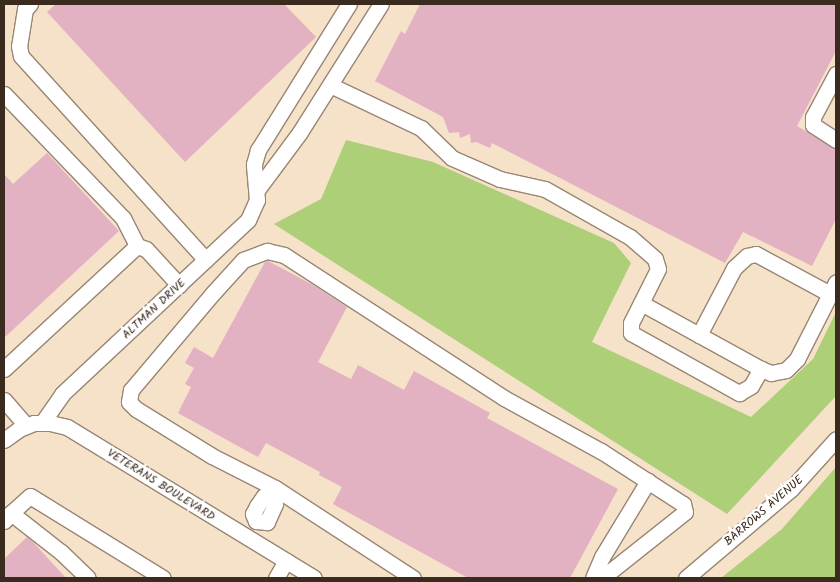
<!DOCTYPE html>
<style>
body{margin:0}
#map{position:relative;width:840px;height:582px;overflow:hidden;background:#f6e1c9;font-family:Kalam,sans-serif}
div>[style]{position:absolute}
.green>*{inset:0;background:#accf78}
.building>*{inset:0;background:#e2b1c2}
.roads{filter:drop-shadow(1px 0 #988674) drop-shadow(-1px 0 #988674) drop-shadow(0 1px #988674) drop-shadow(0 -1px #988674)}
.minor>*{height:15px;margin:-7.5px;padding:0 7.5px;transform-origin:7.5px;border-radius:7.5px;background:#fff}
span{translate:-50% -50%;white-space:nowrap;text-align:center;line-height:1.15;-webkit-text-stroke:5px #fff;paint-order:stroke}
.street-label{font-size:12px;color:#3b2a1e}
.frame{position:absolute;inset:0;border:5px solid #3b2a1e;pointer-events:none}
</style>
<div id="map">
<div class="green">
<i style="clip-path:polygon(346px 140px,433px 162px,614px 243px,631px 263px,592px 342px,751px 417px,813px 359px,836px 312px,835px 397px,727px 514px,274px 224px,321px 199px)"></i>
<i style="clip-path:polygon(836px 467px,836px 578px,721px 578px,782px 529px)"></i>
</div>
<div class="building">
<i style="clip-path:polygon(56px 4px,284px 4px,316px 37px,185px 162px,47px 12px)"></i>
<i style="clip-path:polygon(420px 4px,836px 4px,836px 51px,797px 126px,836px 149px,836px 219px,812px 266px,743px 232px,725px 263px,492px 143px,490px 148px,476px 142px,471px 143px,470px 134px,460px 138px,459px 132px,449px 133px,443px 117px,375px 81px,401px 31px,405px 34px)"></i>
<i style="clip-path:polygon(47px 153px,119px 231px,4px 338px,4px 174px,13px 184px)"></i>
<i style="clip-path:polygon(268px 261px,313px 285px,347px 307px,318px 362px,351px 379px,358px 365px,404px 390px,414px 371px,490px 413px,487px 418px,618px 489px,570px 578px,468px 578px,333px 504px,342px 487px,319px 475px,320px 472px,266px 443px,258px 457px,178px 413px,191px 387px,185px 384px,194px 368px,185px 363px,194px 347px,213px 358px,265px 262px)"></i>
<i style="clip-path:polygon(27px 537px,32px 541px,66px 578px,4px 578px,4px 559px)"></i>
</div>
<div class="roads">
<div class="minor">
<i style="left:30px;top:4px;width:7px;rotate:135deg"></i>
<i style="left:25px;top:9px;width:37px;rotate:99deg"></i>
<i style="left:19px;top:46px;width:10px;rotate:79deg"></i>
<i style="left:21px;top:56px;width:275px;rotate:47.8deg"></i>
<i style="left:836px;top:74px;width:49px;rotate:118.1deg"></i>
<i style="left:813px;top:117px;width:8px;rotate:90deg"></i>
<i style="left:813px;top:125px;width:27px;rotate:33deg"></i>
<i style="left:330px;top:85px;width:101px;rotate:25.3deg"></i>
<i style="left:421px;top:128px;width:43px;rotate:44.1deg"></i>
<i style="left:452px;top:158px;width:52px;rotate:23.6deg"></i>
<i style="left:500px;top:179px;width:46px;rotate:12.5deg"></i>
<i style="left:545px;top:189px;width:98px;rotate:29.5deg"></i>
<i style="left:630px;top:237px;width:33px;rotate:41deg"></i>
<i style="left:655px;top:259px;width:10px;rotate:73deg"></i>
<i style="left:658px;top:269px;width:60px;rotate:116.6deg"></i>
<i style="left:631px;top:323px;width:10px;rotate:90deg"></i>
<i style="left:631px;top:333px;width:124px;rotate:29.1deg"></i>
<i style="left:739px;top:393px;width:14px;rotate:-30deg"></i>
<i style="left:751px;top:386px;width:20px;rotate:-60deg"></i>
<i style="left:761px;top:369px;width:11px;rotate:22deg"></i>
<i style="left:771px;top:373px;width:15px;rotate:-11deg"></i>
<i style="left:786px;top:370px;width:16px;rotate:-45deg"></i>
<i style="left:797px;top:359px;width:86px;rotate:-63.1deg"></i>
<i style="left:4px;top:94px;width:172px;rotate:46.2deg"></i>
<i style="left:123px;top:218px;width:31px;rotate:63deg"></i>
<i style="left:257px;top:190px;width:72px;rotate:-53.4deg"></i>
<i style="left:300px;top:132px;width:151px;rotate:-57.7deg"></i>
<i style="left:641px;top:303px;width:137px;rotate:28.8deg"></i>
<i style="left:699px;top:335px;width:76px;rotate:-62.4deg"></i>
<i style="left:734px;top:268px;width:18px;rotate:-43deg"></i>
<i style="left:747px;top:256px;width:9px;rotate:-13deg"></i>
<i style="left:756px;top:254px;width:84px;rotate:28.4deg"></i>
<i style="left:4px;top:369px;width:181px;rotate:-42.8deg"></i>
<i style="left:137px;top:246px;width:9px;rotate:18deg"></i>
<i style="left:146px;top:249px;width:49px;rotate:47.5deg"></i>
<i style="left:4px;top:400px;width:33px;rotate:49deg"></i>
<i style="left:42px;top:423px;width:35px;rotate:-55deg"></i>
<i style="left:62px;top:394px;width:255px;rotate:-43.1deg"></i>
<i style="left:248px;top:220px;width:22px;rotate:-66deg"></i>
<i style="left:257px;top:200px;width:36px;rotate:-95deg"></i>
<i style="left:254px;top:164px;width:15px;rotate:-74deg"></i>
<i style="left:258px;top:150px;width:172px;rotate:-58.1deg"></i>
<i style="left:4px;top:440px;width:19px;rotate:-36deg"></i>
<i style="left:19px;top:429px;width:16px;rotate:-22deg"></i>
<i style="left:34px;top:423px;width:16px"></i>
<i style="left:50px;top:423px;width:17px;rotate:13deg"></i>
<i style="left:67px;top:427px;width:289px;rotate:31.4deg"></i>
<i style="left:273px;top:492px;width:12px;rotate:81deg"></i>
<i style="left:275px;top:504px;width:20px;rotate:114deg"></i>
<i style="left:267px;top:522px;width:11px;rotate:-175deg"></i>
<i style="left:256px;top:521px;width:8px;rotate:-113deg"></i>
<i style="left:253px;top:514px;width:9px;rotate:-63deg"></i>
<i style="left:257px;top:506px;width:12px;rotate:-55deg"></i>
<i style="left:264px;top:496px;width:10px;rotate:-24deg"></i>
<i style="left:11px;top:513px;width:25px;rotate:-42deg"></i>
<i style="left:30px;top:496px;width:156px;rotate:31.7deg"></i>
<i style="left:4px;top:521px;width:11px;rotate:-49deg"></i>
<i style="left:11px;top:513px;width:63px;rotate:38deg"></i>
<i style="left:61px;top:552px;width:37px;rotate:44deg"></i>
<i style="left:276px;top:578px;width:20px;rotate:-60deg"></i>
<i style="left:413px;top:578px;width:165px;rotate:-146.9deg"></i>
<i style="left:275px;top:488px;width:71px;rotate:-153.1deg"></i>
<i style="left:212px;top:456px;width:89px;rotate:-148.3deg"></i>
<i style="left:136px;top:409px;width:10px;rotate:-135deg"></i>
<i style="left:129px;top:402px;width:12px;rotate:-81deg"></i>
<i style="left:131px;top:390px;width:127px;rotate:-49.8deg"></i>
<i style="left:213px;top:293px;width:45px;rotate:-47.7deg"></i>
<i style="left:243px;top:260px;width:26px;rotate:-21deg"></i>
<i style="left:267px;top:251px;width:17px;rotate:13deg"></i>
<i style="left:284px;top:255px;width:262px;rotate:33deg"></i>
<i style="left:504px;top:398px;width:111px;rotate:28.7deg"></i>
<i style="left:601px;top:451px;width:98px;rotate:32.9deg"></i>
<i style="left:683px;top:504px;width:8px;rotate:76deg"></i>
<i style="left:685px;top:512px;width:106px;rotate:141.5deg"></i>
<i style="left:593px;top:578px;width:23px;rotate:-67deg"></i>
<i style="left:602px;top:557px;width:89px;rotate:-58.8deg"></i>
<i style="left:686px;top:578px;width:138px;rotate:-40.3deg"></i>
<i style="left:791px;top:489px;width:67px;rotate:-48deg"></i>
</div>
</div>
<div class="street-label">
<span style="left:154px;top:309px;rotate:-43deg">ALTMAN DRIVE</span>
<span style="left:161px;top:485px;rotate:32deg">VETERANS BOULEVARD</span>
<span style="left:764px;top:511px;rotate:-41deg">BARROWS AVENUE</span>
</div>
<div class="frame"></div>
</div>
